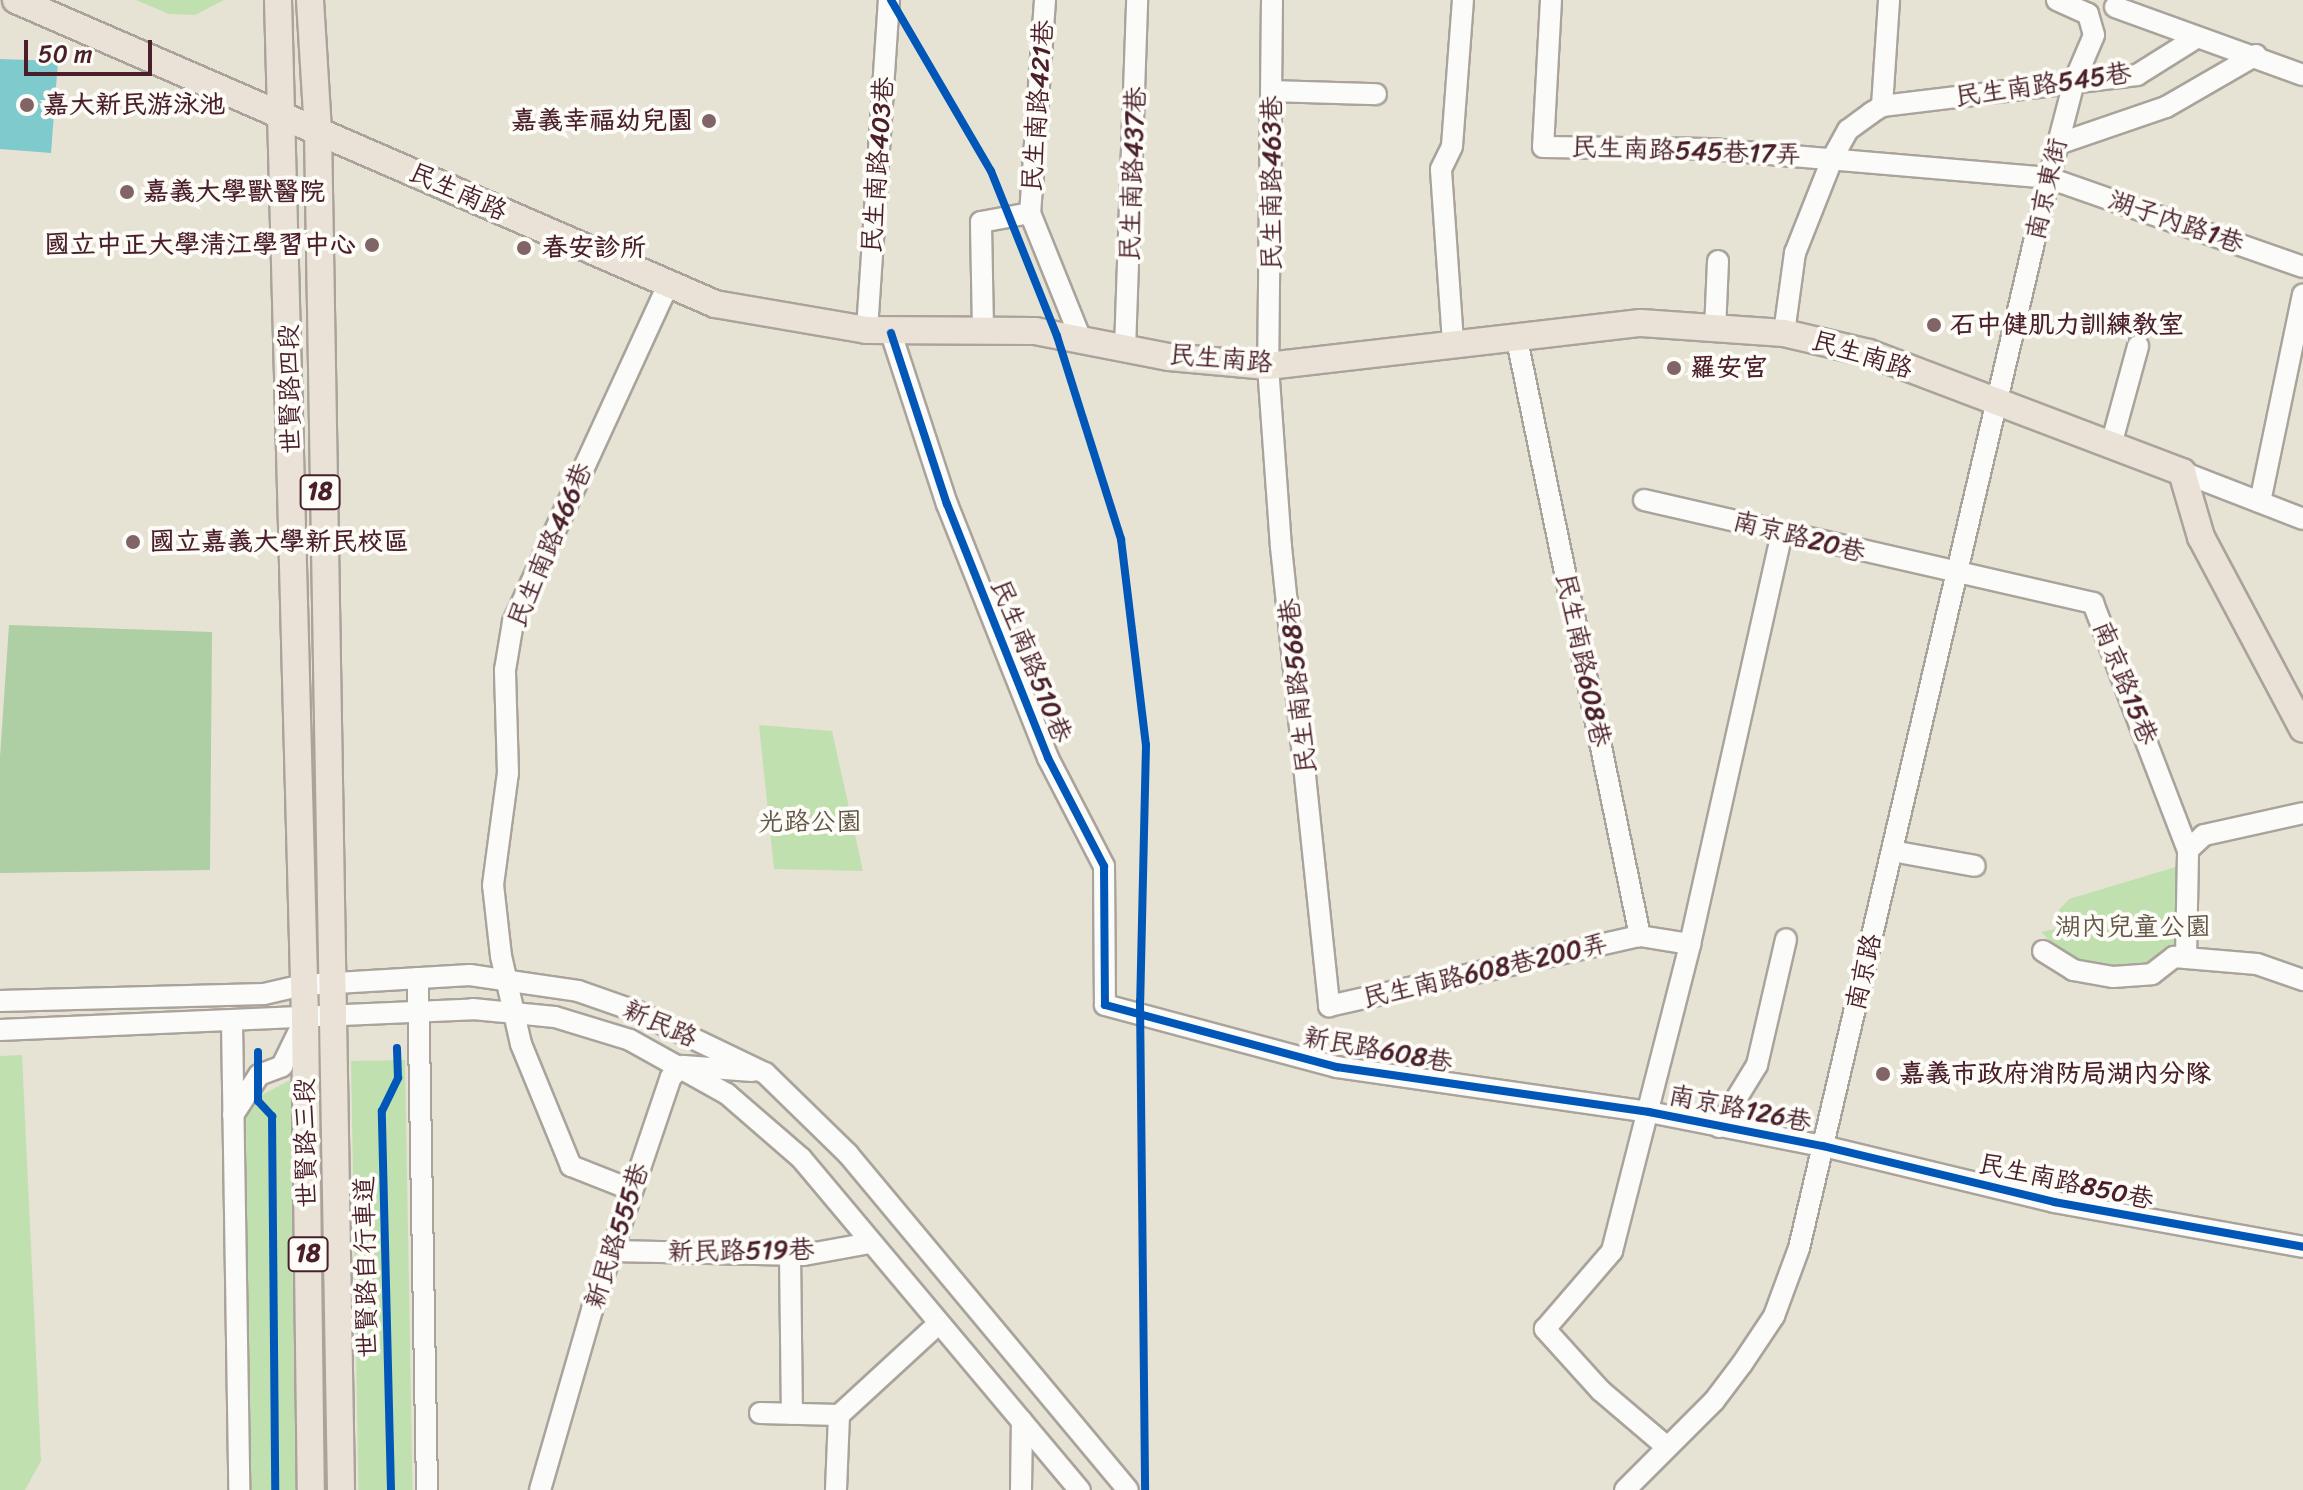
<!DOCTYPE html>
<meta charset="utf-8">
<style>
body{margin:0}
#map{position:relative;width:2303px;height:1490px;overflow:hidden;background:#e7e3d4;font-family:Sriracha,"LXGW WenKai TC",sans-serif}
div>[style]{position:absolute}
.green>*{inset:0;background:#c0e0b0;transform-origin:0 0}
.forest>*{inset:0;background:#aecea4}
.water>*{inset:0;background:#7fcacd}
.roads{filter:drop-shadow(2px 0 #aaa39c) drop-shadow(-2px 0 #aaa39c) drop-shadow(0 2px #aaa39c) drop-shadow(0 -2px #aaa39c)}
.minor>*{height:20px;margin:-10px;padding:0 10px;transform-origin:10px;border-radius:10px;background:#fbfbf9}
.major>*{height:26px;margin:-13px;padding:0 13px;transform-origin:13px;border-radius:13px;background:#eae2d6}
.cycleway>*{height:8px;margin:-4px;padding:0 4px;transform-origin:4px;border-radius:4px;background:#0057b8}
.dots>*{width:22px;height:22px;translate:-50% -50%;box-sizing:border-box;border:4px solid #fdfcf7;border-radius:50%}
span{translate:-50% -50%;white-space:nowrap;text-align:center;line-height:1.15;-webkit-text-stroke:8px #fdfcf7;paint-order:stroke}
.shield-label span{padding:2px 6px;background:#fdfcf7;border:2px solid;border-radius:6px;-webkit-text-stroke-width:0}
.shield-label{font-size:24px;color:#4a1f2b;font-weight:700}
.street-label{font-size:26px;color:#4a1f2b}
.poi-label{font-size:26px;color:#4a1f2b;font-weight:700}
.left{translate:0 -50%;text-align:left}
.right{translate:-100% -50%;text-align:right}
.park-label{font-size:26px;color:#64584a}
.scale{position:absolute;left:24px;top:40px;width:128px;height:36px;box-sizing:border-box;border:4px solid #4a1f2b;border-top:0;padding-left:10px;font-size:24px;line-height:28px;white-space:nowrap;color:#4a1f2b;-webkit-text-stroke:6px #fdfcf7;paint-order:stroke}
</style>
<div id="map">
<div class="green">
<i style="clip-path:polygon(136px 0,224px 0,195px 15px,169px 14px)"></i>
<i style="clip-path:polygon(759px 725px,832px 731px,863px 871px,774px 869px)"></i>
<i style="clip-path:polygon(2179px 866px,2179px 949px,2151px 970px,2111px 972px,2074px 964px,2041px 932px,2055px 929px,2059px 910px,2069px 899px)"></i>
<i style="clip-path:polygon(22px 1055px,41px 1461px,25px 1490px,0 1490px,0 1056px)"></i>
<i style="left:405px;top:1060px;width:430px;height:54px;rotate:89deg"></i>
<i style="clip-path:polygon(296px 1077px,300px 1490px,250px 1490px,246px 1118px,258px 1097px)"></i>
</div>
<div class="forest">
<i style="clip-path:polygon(9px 625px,212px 632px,210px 870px,0 873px,0 757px)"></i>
</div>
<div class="water">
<i style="clip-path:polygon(0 59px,58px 61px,51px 153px,0 149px)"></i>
</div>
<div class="roads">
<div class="minor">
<i style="left:1045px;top:0;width:214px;rotate:94deg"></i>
<i style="left:1030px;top:213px;width:139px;rotate:68deg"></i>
<i style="left:1272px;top:0;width:366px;rotate:90.6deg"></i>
<i style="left:1268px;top:366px;width:181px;rotate:85.9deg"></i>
<i style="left:1281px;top:547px;width:462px;rotate:84deg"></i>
<i style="left:1329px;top:1006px;width:319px;rotate:-12.7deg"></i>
<i style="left:1640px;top:936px;width:51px;rotate:9.1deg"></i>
<i style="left:1551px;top:0;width:147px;rotate:93.1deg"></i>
<i style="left:1543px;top:147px;width:168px;rotate:0.7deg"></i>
<i style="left:1711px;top:149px;width:339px;rotate:4.9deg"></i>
<i style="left:2049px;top:178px;width:269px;rotate:19.3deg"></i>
<i style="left:2115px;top:7px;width:200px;rotate:19.9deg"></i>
<i style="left:1272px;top:91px;width:104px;rotate:1.7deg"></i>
<i style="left:1882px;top:106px;width:106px;rotate:-86.2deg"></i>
<i style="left:2058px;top:144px;width:114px;rotate:-18.9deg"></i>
<i style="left:2166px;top:107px;width:104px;rotate:-30deg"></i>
<i style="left:983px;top:329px;width:107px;rotate:-91.1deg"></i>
<i style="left:981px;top:222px;width:50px;rotate:-10.4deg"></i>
<i style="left:867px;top:330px;width:331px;rotate:-86.2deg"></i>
<i style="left:1715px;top:330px;width:69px;rotate:-87.5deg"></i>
<i style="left:891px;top:333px;width:180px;rotate:71.9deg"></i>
<i style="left:947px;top:504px;width:273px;rotate:68.3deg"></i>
<i style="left:1048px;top:758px;width:122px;rotate:62.6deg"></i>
<i style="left:1104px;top:866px;width:139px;rotate:89.6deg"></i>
<i style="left:1105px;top:1005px;width:240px;rotate:15deg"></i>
<i style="left:1337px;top:1067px;width:315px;rotate:8.2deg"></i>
<i style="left:1649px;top:1112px;width:177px;rotate:11.1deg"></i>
<i style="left:1823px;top:1146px;width:238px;rotate:13.6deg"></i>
<i style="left:2054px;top:1202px;width:253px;rotate:10.2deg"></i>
<i style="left:1784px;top:333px;width:81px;rotate:-82.2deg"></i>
<i style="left:1795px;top:253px;width:103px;rotate:-68.4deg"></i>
<i style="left:1833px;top:157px;width:31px;rotate:-61deg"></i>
<i style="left:1848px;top:130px;width:29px;rotate:-36deg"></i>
<i style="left:1871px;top:113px;width:13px;rotate:-32deg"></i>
<i style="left:1882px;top:106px;width:257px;rotate:-6.9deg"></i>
<i style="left:2137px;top:75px;width:70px;rotate:-32.1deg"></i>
<i style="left:1516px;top:335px;width:614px;rotate:78.34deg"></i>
<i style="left:1453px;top:342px;width:173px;rotate:-94deg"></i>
<i style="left:1441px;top:169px;width:25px;rotate:-64deg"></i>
<i style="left:1452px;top:146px;width:146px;rotate:-85.7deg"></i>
<i style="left:1125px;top:349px;width:349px;rotate:-88deg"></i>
<i style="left:2111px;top:445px;width:103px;rotate:-74.7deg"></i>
<i style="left:2182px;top:472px;width:130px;rotate:21.2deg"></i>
<i style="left:1644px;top:500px;width:461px;rotate:12.9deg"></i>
<i style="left:2093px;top:603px;width:265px;rotate:69deg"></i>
<i style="left:2260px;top:502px;width:212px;rotate:-78.3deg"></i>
<i style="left:1892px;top:851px;width:84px;rotate:10.2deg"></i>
<i style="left:2043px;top:951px;width:36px;rotate:32deg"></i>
<i style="left:2073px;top:970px;width:41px;rotate:9.9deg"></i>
<i style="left:2113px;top:977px;width:39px;rotate:-4deg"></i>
<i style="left:2152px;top:974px;width:28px;rotate:-38deg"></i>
<i style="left:2174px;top:957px;width:83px;rotate:4.8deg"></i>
<i style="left:2257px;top:964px;width:49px;rotate:19.2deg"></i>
<i style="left:2186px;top:958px;width:108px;rotate:-88.9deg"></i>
<i style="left:2188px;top:850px;width:22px;rotate:-43deg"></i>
<i style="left:2204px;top:835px;width:101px;rotate:-12.5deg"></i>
<i style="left:418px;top:978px;width:512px;rotate:88.99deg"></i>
<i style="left:0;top:1001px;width:264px;rotate:-1.5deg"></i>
<i style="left:264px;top:994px;width:40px;rotate:-13deg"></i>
<i style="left:303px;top:985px;width:167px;rotate:-3.4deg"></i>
<i style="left:470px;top:975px;width:109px;rotate:8.4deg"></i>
<i style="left:578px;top:991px;width:64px;rotate:19.3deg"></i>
<i style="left:638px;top:1012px;width:141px;rotate:25.7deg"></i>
<i style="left:765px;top:1073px;width:116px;rotate:44.3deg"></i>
<i style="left:848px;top:1154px;width:437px;rotate:50.2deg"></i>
<i style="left:232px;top:1022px;width:468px;rotate:89.1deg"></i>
<i style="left:0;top:1030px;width:473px;rotate:-2.5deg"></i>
<i style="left:473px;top:1009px;width:82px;rotate:5.6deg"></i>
<i style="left:555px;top:1017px;width:78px;rotate:17deg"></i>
<i style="left:630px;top:1040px;width:111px;rotate:29.1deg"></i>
<i style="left:727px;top:1094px;width:98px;rotate:40.9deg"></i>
<i style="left:801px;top:1158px;width:434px;rotate:50deg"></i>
<i style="left:233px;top:1115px;width:48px;rotate:-57deg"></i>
<i style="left:259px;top:1075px;width:25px;rotate:-21deg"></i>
<i style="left:282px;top:1066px;width:46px;rotate:-64deg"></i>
<i style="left:1719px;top:1127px;width:73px;rotate:-58.5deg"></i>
<i style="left:1757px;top:1065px;width:129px;rotate:-77deg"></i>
<i style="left:632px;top:1190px;width:66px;rotate:-158.5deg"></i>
<i style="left:571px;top:1166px;width:132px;rotate:-112.3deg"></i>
<i style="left:521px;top:1044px;width:90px;rotate:-102.8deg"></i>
<i style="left:501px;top:956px;width:71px;rotate:-96.4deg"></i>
<i style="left:493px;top:885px;width:113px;rotate:-82.4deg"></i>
<i style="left:508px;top:773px;width:103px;rotate:-91.7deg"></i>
<i style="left:505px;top:670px;width:49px;rotate:-80.5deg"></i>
<i style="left:513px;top:622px;width:369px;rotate:-65.3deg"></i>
<i style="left:612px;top:1251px;width:192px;rotate:1.2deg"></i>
<i style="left:804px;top:1255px;width:67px;rotate:-10.3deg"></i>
<i style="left:790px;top:1254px;width:160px;rotate:89.3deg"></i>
<i style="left:760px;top:1413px;width:79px;rotate:1.5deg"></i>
<i style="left:839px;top:1415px;width:75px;rotate:92.3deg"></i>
<i style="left:839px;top:1415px;width:134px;rotate:-42.6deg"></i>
<i style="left:1667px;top:1447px;width:87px;rotate:-139.7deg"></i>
<i style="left:1601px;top:1391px;width:84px;rotate:-132.1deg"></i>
<i style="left:1545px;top:1329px;width:103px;rotate:-49.3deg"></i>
<i style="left:1612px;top:1251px;width:317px;rotate:-75.7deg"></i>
<i style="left:1690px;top:944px;width:421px;rotate:-77.4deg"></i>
<i style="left:540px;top:1490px;width:187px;rotate:-73.9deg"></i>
<i style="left:592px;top:1310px;width:246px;rotate:-71.3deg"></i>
<i style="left:671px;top:1077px;width:16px;rotate:-43deg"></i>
<i style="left:683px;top:1066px;width:70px;rotate:4.1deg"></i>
<i style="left:1021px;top:1490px;width:69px;rotate:-89.2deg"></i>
<i style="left:1625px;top:1490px;width:126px;rotate:-45deg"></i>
<i style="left:1714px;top:1401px;width:46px;rotate:-52.9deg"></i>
<i style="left:1742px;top:1364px;width:58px;rotate:-56.3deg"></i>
<i style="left:1774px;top:1316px;width:72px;rotate:-69.8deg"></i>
<i style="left:1799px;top:1248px;width:1099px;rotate:-76.85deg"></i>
<i style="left:2049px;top:178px;width:99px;rotate:-75.4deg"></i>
<i style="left:2074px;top:82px;width:51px;rotate:-66.9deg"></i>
<i style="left:2094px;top:35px;width:22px;rotate:-106deg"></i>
<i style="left:2088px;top:14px;width:34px;rotate:-156deg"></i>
</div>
<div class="major">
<i style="left:16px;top:0;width:762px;rotate:23.5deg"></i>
<i style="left:715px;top:304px;width:154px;rotate:9.7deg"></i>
<i style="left:867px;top:330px;width:168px;rotate:0.3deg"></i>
<i style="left:1035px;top:331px;width:136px;rotate:11deg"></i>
<i style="left:1169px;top:357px;width:99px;rotate:5.2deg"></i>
<i style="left:1268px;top:366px;width:375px;rotate:-6.6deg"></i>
<i style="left:1641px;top:323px;width:143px;rotate:4deg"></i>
<i style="left:1784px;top:333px;width:87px;rotate:13.2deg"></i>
<i style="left:1869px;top:353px;width:335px;rotate:20.8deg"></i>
<i style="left:2182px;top:472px;width:68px;rotate:73.7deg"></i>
<i style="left:2201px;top:537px;width:217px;rotate:62deg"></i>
<i style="left:278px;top:0;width:1017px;rotate:88.48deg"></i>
<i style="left:305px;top:1017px;width:473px;rotate:89.3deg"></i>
<i style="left:310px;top:0;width:131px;rotate:86.5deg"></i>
<i style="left:318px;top:131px;width:1359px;rotate:89.03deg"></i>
</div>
</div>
<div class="cycleway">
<i style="left:891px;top:0;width:198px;rotate:59.7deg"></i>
<i style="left:991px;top:171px;width:178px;rotate:68.2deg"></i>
<i style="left:1057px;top:336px;width:213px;rotate:72.5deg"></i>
<i style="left:1121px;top:539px;width:208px;rotate:83.1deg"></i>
<i style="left:1146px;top:745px;width:256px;rotate:91.3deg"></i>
<i style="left:1140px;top:1001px;width:489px;rotate:89.4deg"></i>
<i style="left:891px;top:333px;width:180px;rotate:71.9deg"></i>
<i style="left:947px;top:504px;width:273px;rotate:68.3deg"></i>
<i style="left:1048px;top:758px;width:122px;rotate:62.6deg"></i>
<i style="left:1104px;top:866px;width:139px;rotate:89.6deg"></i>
<i style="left:1105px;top:1005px;width:240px;rotate:15deg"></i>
<i style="left:1337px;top:1067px;width:315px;rotate:8.2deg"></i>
<i style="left:1649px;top:1112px;width:177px;rotate:11.1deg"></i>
<i style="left:1823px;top:1146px;width:238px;rotate:13.6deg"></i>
<i style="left:2054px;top:1202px;width:253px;rotate:10.2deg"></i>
<i style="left:258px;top:1052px;width:49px;rotate:90deg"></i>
<i style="left:258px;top:1101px;width:21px;rotate:47deg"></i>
<i style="left:272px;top:1116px;width:374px;rotate:89.5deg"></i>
<i style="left:391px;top:1490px;width:379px;rotate:-91.4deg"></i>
<i style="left:382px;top:1111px;width:37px;rotate:-64deg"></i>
<i style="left:398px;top:1078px;width:30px;rotate:-92deg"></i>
</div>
<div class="dots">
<i style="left:27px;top:105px;background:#816466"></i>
<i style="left:709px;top:121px;background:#816466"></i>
<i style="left:127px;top:192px;background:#816466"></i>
<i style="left:372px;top:245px;background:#816466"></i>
<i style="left:524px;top:248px;background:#816466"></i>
<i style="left:1934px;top:325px;background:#816466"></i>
<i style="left:1674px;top:368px;background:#816466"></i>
<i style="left:133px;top:542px;background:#816466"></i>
<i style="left:1883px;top:1074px;background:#816466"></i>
</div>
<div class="shield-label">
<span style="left:320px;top:492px">18</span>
<span style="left:308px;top:1254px">18</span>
</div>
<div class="street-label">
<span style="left:2043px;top:85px;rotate:-8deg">民生南路545巷</span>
<span style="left:1038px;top:106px;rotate:-86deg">民生南路421巷</span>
<span style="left:1686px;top:151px;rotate:2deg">民生南路545巷17弄</span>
<span style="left:878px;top:165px;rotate:-86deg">民生南路403巷</span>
<span style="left:1133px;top:174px;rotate:-88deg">民生南路437巷</span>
<span style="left:1272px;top:183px;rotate:-90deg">民生南路463巷</span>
<span style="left:2047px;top:189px;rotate:-77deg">南京東街</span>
<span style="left:458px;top:192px;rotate:24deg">民生南路</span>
<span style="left:2176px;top:222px;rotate:19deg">湖子內路1巷</span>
<span style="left:1862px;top:355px;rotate:17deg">民生南路</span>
<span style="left:1221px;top:359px;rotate:5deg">民生南路</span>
<span style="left:290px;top:389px;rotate:-91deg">世賢路四段</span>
<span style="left:1799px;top:537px;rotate:14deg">南京路20巷</span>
<span style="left:550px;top:545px;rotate:-67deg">民生南路466巷</span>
<span style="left:1583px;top:660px;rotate:78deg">民生南路608巷</span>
<span style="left:1031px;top:661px;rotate:68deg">民生南路510巷</span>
<span style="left:2125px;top:683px;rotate:68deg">南京路15巷</span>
<span style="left:1298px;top:686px;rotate:-96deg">民生南路568巷</span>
<span style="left:1485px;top:971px;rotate:-13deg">民生南路608巷200弄</span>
<span style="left:1864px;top:972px;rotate:-77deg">南京路</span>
<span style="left:660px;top:1024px;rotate:24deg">新民路</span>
<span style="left:1378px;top:1050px;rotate:10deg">新民路608巷</span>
<span style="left:1740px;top:1109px;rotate:11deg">南京路126巷</span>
<span style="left:306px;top:1143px;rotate:-91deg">世賢路三段</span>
<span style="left:2066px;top:1182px;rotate:12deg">民生南路850巷</span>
<span style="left:617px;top:1236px;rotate:-72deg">新民路555巷</span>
<span style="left:741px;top:1251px;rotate:-1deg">新民路519巷</span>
<span style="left:366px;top:1267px;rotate:-91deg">世賢路自行車道</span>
</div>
<div class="poi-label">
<span class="left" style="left:43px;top:105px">嘉大新民游泳池</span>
<span class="right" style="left:693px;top:121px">嘉義幸福幼兒園</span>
<span class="left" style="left:143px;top:192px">嘉義大學獸醫院</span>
<span class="right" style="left:356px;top:245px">國立中正大學清江學習中心</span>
<span class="left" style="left:542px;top:248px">春安診所</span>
<span class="left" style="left:1950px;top:325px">石中健肌力訓練教室</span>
<span class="left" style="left:1690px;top:368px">羅安宮</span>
<span class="left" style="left:149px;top:542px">國立嘉義大學新民校區</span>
<span class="left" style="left:1899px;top:1074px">嘉義市政府消防局湖內分隊</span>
</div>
<div class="park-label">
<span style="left:810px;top:822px">光路公園</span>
<span style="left:2133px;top:927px">湖內兒童公園</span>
</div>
<div class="scale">50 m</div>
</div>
